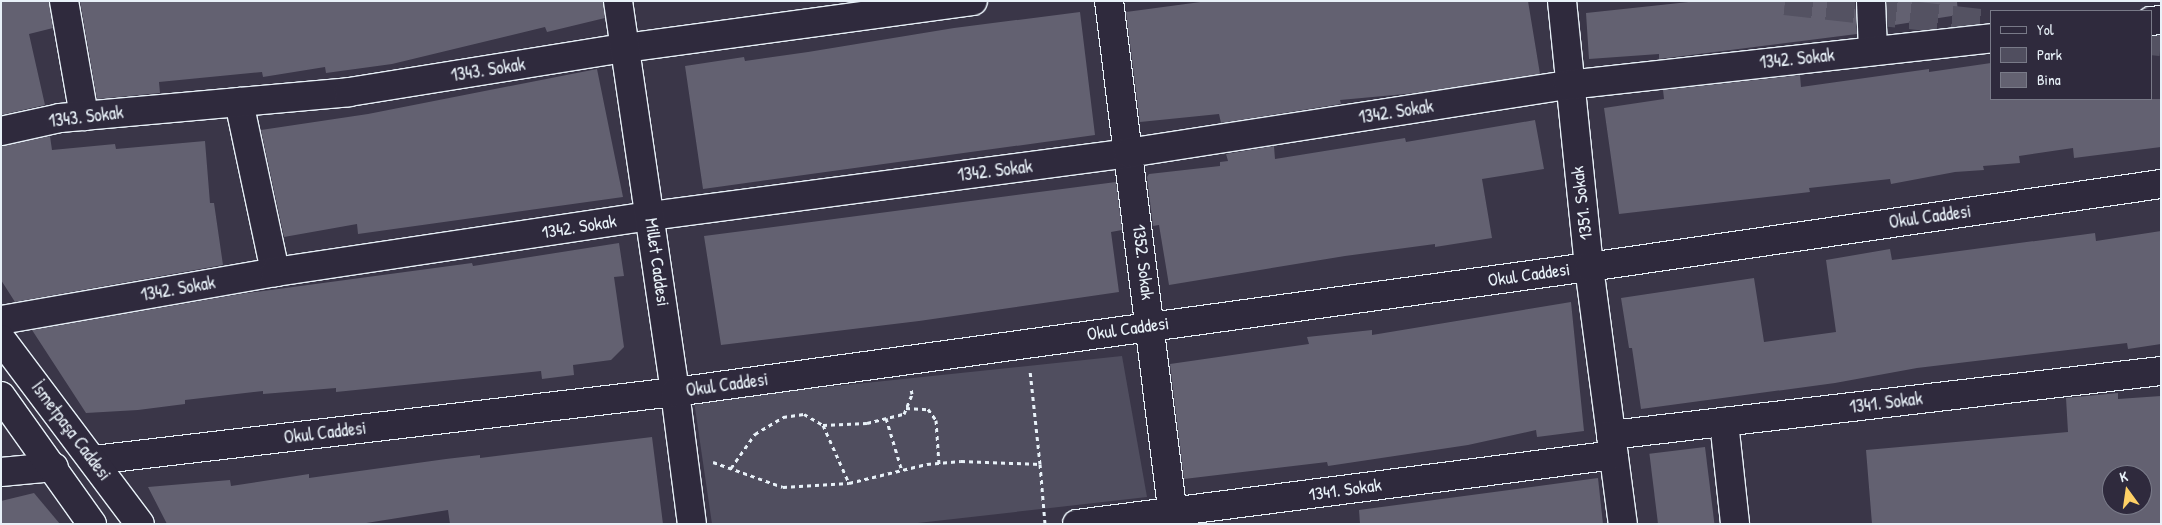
<!DOCTYPE html>
<meta charset="utf-8">
<style>
body{margin:0}
#map{position:relative;width:2162px;height:525px;overflow:hidden;background:#3a3648;font-family:"Patrick Hand",sans-serif}
div>[style]{position:absolute}
.green>*{inset:0;background:#504e5f}
.building>*{inset:0;background:#636171;transform-origin:0 0}
.motorway-tunnel>*{height:28px;margin-top:-14px;transform-origin:0;background:repeating-linear-gradient(90deg,#545262 0 28px,transparent 0 42px)}
.path>*{height:3px;margin-top:-1.5px;transform-origin:0;background:repeating-linear-gradient(90deg,#e8f1f8 0 4px,transparent 0 8px)}
.roads{filter:drop-shadow(1px 0 #e8f1f8) drop-shadow(-1px 0 #e8f1f8) drop-shadow(0 1px #e8f1f8) drop-shadow(0 -1px #e8f1f8)}
.minor>*{height:28px;margin:-14px;padding:0 14px;transform-origin:14px;border-radius:14px;background:#2f2a3d}
.tertiary>*{height:28px;margin:-14px;padding:0 14px;transform-origin:14px;border-radius:14px;background:#2f2a3d}
.secondary>*{height:28px;margin:-14px;padding:0 14px;transform-origin:14px;border-radius:14px;background:#2f2a3d}
.primary>*{height:28px;margin:-14px;padding:0 14px;transform-origin:14px;border-radius:14px;background:#2f2a3d}
span{translate:-50% -50%;white-space:nowrap;text-align:center;line-height:1.15;-webkit-text-stroke:4px #2f2a3d;paint-order:stroke}
.street-label{font-size:18px;color:#e8f1f8}
.frame{position:absolute;inset:0;border:2px solid #e8f1f8;pointer-events:none}
.legend{position:absolute;left:1990px;top:10px;width:162px;height:90px;box-sizing:border-box;background:#2f2a3d;border:1px solid #797a88;margin:0;padding:6px 9px;list-style:none;font-size:15px;color:#e8f1f8}
.legend li{display:flex;align-items:center;gap:10px;height:25px}
.legend b{width:25px;border:1px solid #797a88}
.north{position:absolute;left:2102px;top:465px;width:50px;height:50px;box-sizing:border-box;background:#2f2a3d;border:1px solid #797a88;border-radius:50%;rotate:346deg;font-size:14px;font-weight:700;line-height:20px;text-align:center;color:#e8f1f8}
.north::after{content:'';display:block;margin:auto;width:18px;height:22px;background:#ffd166;clip-path:polygon(50% 0,100% 100%,50% 72%,0 100%)}
</style>
<div id="map">
<div class="green">
<i style="clip-path:polygon(1122px 356px,1147px 497px,909px 524px,712px 524px,694px 401px)"></i>
</div>
<div class="building">
<i style="clip-path:polygon(1px 1px,49px 1px,53px 28px,29px 34px,45px 105px,1px 115px)"></i>
<i style="clip-path:polygon(80px 1px,603px 1px,605px 18px,547px 32px,545px 27px,392px 64px,326px 73px,325px 67px,263px 77px,262px 72px,159px 82px,160px 93px,97px 99px)"></i>
<i style="clip-path:polygon(1208px 1px,1528px 1px,1540px 74px,1416px 93px,1340px 100px,1341px 104px,1221px 123px,1219px 114px,1140px 122px,1126px 12px)"></i>
<i style="clip-path:polygon(1698px 1px,1855px 1px,1857px 34px,1659px 59px,1659px 54px,1589px 59px,1586px 13px)"></i>
<i style="clip-path:polygon(1887px 1px,1957px 1px,1958px 15px,1888px 26px)"></i>
<i style="clip-path:polygon(1080px 12px,1095px 135px,703px 189px,685px 66px,744px 57px,745px 61px,808px 52px,954px 28px)"></i>
<i style="clip-path:polygon(1991px 63px,1991px 99px,2161px 99px,2161px 147px,2074px 158px,2073px 148px,2019px 156px,2020px 163px,1983px 166px,1984px 170px,1955px 172px,1891px 184px,1890px 179px,1809px 188px,1810px 192px,1619px 214px,1604px 108px,1664px 99px,1663px 90px,1800px 75px,1801px 87px,1929px 69px,1929px 72px)"></i>
<i style="clip-path:polygon(597px 69px,623px 197px,358px 234px,357px 224px,284px 237px,261px 130px,368px 114px)"></i>
<i style="clip-path:polygon(1535px 120px,1544px 169px,1482px 179px,1492px 238px,1435px 247px,1435px 244px,1345px 256px,1169px 285px,1159px 225px,1153px 226px,1147px 177px,1149px 174px,1220px 166px,1220px 162px,1228px 161px,1226px 154px,1274px 146px,1275px 159px,1405px 138px,1406px 142px)"></i>
<i style="clip-path:polygon(50px 136px,52px 150px,115px 144px,116px 149px,205px 141px,210px 203px,214px 203px,223px 265px,15px 302px,1px 280px,1px 146px)"></i>
<i style="clip-path:polygon(1116px 182px,1122px 230px,1111px 232px,1119px 292px,919px 321px,721px 345px,704px 236px)"></i>
<i style="clip-path:polygon(2161px 231px,2161px 344px,2128px 349px,2127px 343px,1917px 368px,1835px 383px,1641px 409px,1632px 348px,1629px 348px,1621px 298px,1754px 278px,1764px 342px,1836px 332px,1826px 260px,1890px 249px,1892px 260px,2095px 233px,2096px 241px)"></i>
<i style="clip-path:polygon(619px 243px,624px 276px,614px 277px,624px 347px,611px 360px,573px 365px,574px 375px,542px 379px,541px 371px,336px 392px,336px 388px,263px 394px,263px 391px,185px 400px,185px 404px,138px 410px,86px 413px,32px 330px,240px 294px,472px 263px,473px 266px)"></i>
<i style="clip-path:polygon(1571px 302px,1584px 431px,1537px 437px,1536px 430px,1468px 445px,1328px 466px,1327px 462px,1184px 479px,1170px 364px,1309px 344px,1307px 337px,1372px 330px,1372px 335px)"></i>
<i style="clip-path:polygon(evenodd,2118px 393px,2118px 399px,2161px 396px,2161px 524px,1872px 524px,1866px 450px,2068px 432px,2066px 398px,2118px 393px,2112px 475px,2142px 475px,2142px 505px,2112px 505px,2112px 475px)"></i>
<i style="clip-path:polygon(652px 437px,663px 524px,450px 524px,448px 510px,360px 524px,167px 524px,148px 487px,230px 480px,231px 486px,309px 474px,309px 478px,446px 459px,480px 455px,480px 458px)"></i>
<i style="left:1705px;top:447px;width:78px;height:56px;rotate:83deg"></i>
<i style="clip-path:polygon(1598px 478px,1603px 524px,1360px 524px,1359px 510px)"></i>
<i style="clip-path:polygon(34px 493px,60px 524px,1px 524px,1px 501px)"></i>
</div>
<div class="motorway-tunnel">
<i style="left:1785px;top:1px;width:207px;rotate:6.4deg"></i>
<i style="left:2151px;top:41px;width:10px;rotate:6deg"></i>
</div>
<div class="path">
<i style="left:906px;top:408px;width:22px;rotate:3deg"></i>
<i style="left:928px;top:409px;width:14px;rotate:54deg"></i>
<i style="left:936px;top:420px;width:44px;rotate:86.1deg"></i>
<i style="left:886px;top:418px;width:55px;rotate:73.2deg"></i>
<i style="left:823px;top:425px;width:64px;rotate:65.9deg"></i>
<i style="left:713px;top:462px;width:74px;rotate:19.7deg"></i>
<i style="left:783px;top:487px;width:66px;rotate:-3.5deg"></i>
<i style="left:849px;top:483px;width:80px;rotate:-13.7deg"></i>
<i style="left:927px;top:464px;width:34px;rotate:-5deg"></i>
<i style="left:961px;top:461px;width:79px;rotate:2.2deg"></i>
<i style="left:1040px;top:464px;width:94px;rotate:-96.1deg"></i>
<i style="left:1040px;top:464px;width:60px;rotate:85.2deg"></i>
<i style="left:731px;top:468px;width:42px;rotate:-54.8deg"></i>
<i style="left:755px;top:434px;width:33px;rotate:-31deg"></i>
<i style="left:783px;top:417px;width:21px;rotate:-8deg"></i>
<i style="left:804px;top:414px;width:22px;rotate:30deg"></i>
<i style="left:823px;top:425px;width:44px;rotate:-2.6deg"></i>
<i style="left:867px;top:423px;width:38px;rotate:-14deg"></i>
<i style="left:904px;top:414px;width:22px;rotate:-68deg"></i>
<i style="left:912px;top:394px;width:5px;rotate:-101deg"></i>
</div>
<div class="roads">
<div class="minor">
<i style="left:64px;top:1px;width:117px;rotate:80.1deg"></i>
<i style="left:1109px;top:1px;width:527px;rotate:82.92deg"></i>
<i style="left:1562px;top:1px;width:267px;rotate:84.2deg"></i>
<i style="left:1589px;top:267px;width:259px;rotate:82.5deg"></i>
<i style="left:1871px;top:1px;width:50px;rotate:87.7deg"></i>
<i style="left:2151px;top:21px;width:10px;rotate:-6deg"></i>
<i style="left:239px;top:102px;width:174px;rotate:78deg"></i>
<i style="left:1px;top:131px;width:60px;rotate:-12.4deg"></i>
<i style="left:60px;top:118px;width:290px;rotate:-5.1deg"></i>
<i style="left:349px;top:92px;width:279px;rotate:-9.1deg"></i>
<i style="left:625px;top:48px;width:351px;rotate:-7.7deg"></i>
<i style="left:1px;top:320px;width:278px;rotate:-9.9deg"></i>
<i style="left:275px;top:272px;width:379px;rotate:-8.5deg"></i>
<i style="left:650px;top:216px;width:482px;rotate:-7.5deg"></i>
<i style="left:1128px;top:153px;width:445px;rotate:-8.8deg"></i>
<i style="left:1568px;top:85px;width:426px;rotate:-6.3deg"></i>
<i style="left:1724px;top:422px;width:103px;rotate:83.8deg"></i>
<i style="left:1611px;top:435px;width:554px;rotate:-6.64deg"></i>
<i style="left:1077px;top:524px;width:541px;rotate:-7.32deg"></i>
</div>
<div class="tertiary">
<i style="left:675px;top:392px;width:133px;rotate:82.7deg"></i>
</div>
<div class="secondary">
<i style="left:618px;top:1px;width:395px;rotate:81.7deg"></i>
<i style="left:94px;top:460px;width:585px;rotate:-6.68deg"></i>
<i style="left:675px;top:392px;width:923px;rotate:-7.79deg"></i>
<i style="left:1589px;top:267px;width:578px;rotate:-8.26deg"></i>
<i style="left:1px;top:472px;width:53px;rotate:-5.4deg"></i>
</div>
<div class="primary">
<i style="left:1px;top:339px;width:231px;rotate:53.1deg"></i>
<i style="left:1px;top:396px;width:157px;rotate:54.6deg"></i>
</div>
</div>
<div class="street-label">
<span style="left:1797px;top:59px;rotate:-6deg">1342. Sokak</span>
<span style="left:488px;top:70px;rotate:-9deg">1343. Sokak</span>
<span style="left:1396px;top:112px;rotate:-9deg">1342. Sokak</span>
<span style="left:86px;top:117px;rotate:-7deg">1343. Sokak</span>
<span style="left:995px;top:171px;rotate:-7deg">1342. Sokak</span>
<span style="left:1582px;top:203px;rotate:-97deg">1351. Sokak</span>
<span style="left:1930px;top:217px;rotate:-8deg">Okul Caddesi</span>
<span style="left:579px;top:227px;rotate:-9deg">1342. Sokak</span>
<span style="left:657px;top:262px;rotate:82deg">Millet Caddesi</span>
<span style="left:1143px;top:262px;rotate:83deg">1352. Sokak</span>
<span style="left:1529px;top:275px;rotate:-8deg">Okul Caddesi</span>
<span style="left:178px;top:289px;rotate:-10deg">1342. Sokak</span>
<span style="left:1128px;top:329px;rotate:-8deg">Okul Caddesi</span>
<span style="left:727px;top:385px;rotate:-8deg">Okul Caddesi</span>
<span style="left:1886px;top:403px;rotate:-7deg">1341. Sokak</span>
<span style="left:71px;top:431px;rotate:53deg">İsmetpaşa Caddesi</span>
<span style="left:325px;top:433px;rotate:-7deg">Okul Caddesi</span>
<span style="left:1345px;top:490px;rotate:-8deg">1341. Sokak</span>
</div>
<div class="frame"></div>
<ul class="legend">
<li><b style="height:6px;background:#2f2a3d"></b>Yol</li>
<li><b style="height:14px;background:#504e5f"></b>Park</li>
<li><b style="height:14px;background:#636171"></b>Bina</li>
</ul>
<div class="north">K</div>
</div>
